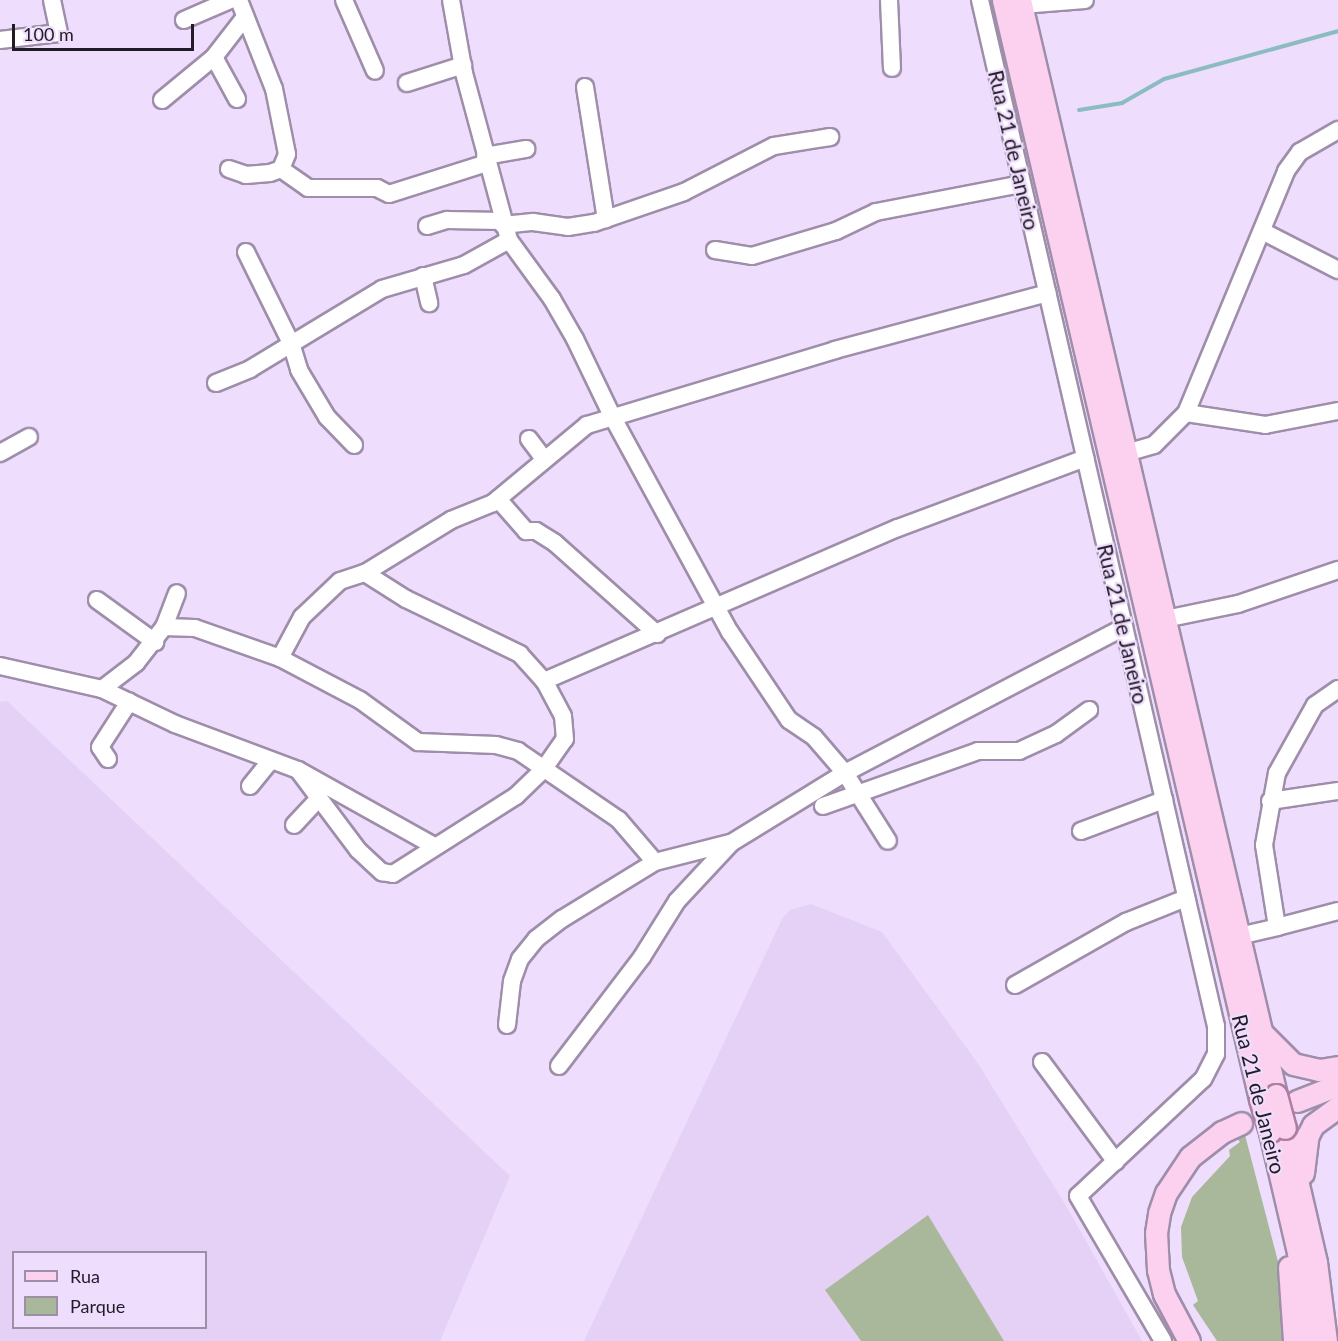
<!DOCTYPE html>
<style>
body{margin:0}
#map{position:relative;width:1338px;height:1341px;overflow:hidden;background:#eeddfc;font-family:Lato,sans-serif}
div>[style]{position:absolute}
.built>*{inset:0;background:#e5d1f6}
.green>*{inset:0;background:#a9b89a}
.stream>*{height:4px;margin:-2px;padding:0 2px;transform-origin:2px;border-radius:2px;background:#8bbcc1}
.roads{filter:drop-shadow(2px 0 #9e8eaa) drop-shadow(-2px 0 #9e8eaa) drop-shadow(0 2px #9e8eaa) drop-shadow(0 -2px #9e8eaa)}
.minor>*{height:16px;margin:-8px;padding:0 8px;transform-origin:8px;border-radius:8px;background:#fff}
.major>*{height:21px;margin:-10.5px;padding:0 10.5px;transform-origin:10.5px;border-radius:10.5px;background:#fbd1ef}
.bridges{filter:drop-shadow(2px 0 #ad7da2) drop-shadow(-2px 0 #ad7da2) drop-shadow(0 2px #ad7da2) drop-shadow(0 -2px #ad7da2)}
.major-bridge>*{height:21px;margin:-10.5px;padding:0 10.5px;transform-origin:10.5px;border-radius:10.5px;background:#fbd1ef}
span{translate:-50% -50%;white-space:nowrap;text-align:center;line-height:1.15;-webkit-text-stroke:4.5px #eeddfc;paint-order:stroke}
.street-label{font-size:21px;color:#211b26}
.legend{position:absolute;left:12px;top:1251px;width:195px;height:78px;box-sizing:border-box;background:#eeddfc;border:2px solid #9c8fa6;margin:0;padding:8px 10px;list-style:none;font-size:18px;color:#211b26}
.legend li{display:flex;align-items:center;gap:12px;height:30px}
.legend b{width:30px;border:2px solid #9c8fa6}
.scale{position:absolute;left:12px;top:24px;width:182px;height:27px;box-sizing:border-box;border:3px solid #211b26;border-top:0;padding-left:8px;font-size:18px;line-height:21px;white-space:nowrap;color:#211b26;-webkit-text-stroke:4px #eeddfc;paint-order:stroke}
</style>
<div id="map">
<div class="built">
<i style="clip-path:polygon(evenodd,7px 701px,510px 1176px,440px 1341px,0 1341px,0 702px,7px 701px,206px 1252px,206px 1328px,14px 1328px,14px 1252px,206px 1252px)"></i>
<i style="clip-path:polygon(811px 904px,882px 932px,977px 1062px,1068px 1209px,1142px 1341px,584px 1341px,782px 919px,790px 910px)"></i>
</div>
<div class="green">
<i style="clip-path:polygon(1245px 1135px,1281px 1273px,1284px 1341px,1217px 1341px,1193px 1305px,1198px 1301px,1182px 1257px,1181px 1227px,1192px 1197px,1230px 1156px,1229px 1150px,1240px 1142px,1236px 1137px)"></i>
<i style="clip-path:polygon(928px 1215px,1004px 1341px,861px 1341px,825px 1290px)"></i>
</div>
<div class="stream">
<i style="left:1079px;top:110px;width:44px;rotate:-9.2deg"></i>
<i style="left:1122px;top:103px;width:48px;rotate:-29.7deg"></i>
<i style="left:1164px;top:79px;width:180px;rotate:-15.4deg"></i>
</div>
<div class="roads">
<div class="minor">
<i style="left:344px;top:0;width:77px;rotate:66.4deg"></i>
<i style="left:451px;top:0;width:74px;rotate:79.9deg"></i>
<i style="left:464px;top:73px;width:173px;rotate:74.9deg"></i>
<i style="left:509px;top:240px;width:73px;rotate:53.9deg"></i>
<i style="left:552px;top:299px;width:46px;rotate:60.1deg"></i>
<i style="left:575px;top:339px;width:85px;rotate:64.3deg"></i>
<i style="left:612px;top:416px;width:246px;rotate:61.4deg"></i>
<i style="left:730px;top:632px;width:106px;rotate:56.2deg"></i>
<i style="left:789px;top:720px;width:30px;rotate:34deg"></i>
<i style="left:814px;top:737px;width:48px;rotate:49.3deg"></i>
<i style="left:845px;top:773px;width:80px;rotate:57.7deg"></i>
<i style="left:889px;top:0;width:68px;rotate:87.5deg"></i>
<i style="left:980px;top:0;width:1053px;rotate:77.05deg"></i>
<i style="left:1216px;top:1026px;width:28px;rotate:90deg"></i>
<i style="left:1216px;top:1054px;width:28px;rotate:117deg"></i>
<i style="left:1203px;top:1079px;width:171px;rotate:136.9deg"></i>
<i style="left:1078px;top:1196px;width:168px;rotate:59.6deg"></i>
<i style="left:1022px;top:5px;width:63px;rotate:-4.5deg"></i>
<i style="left:184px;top:20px;width:50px;rotate:-23.5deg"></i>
<i style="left:0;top:40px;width:59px;rotate:-6.8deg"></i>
<i style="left:59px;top:33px;width:34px;rotate:-102deg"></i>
<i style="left:214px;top:57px;width:48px;rotate:61.3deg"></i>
<i style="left:407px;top:83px;width:59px;rotate:-17.8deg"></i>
<i style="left:585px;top:87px;width:134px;rotate:81deg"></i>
<i style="left:162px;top:100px;width:67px;rotate:-39.6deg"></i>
<i style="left:214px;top:57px;width:51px;rotate:-52.2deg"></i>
<i style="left:485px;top:156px;width:42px;rotate:-9.7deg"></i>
<i style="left:229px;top:169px;width:18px;rotate:19deg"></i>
<i style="left:246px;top:175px;width:24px;rotate:-5deg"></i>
<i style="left:270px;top:173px;width:12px;rotate:-20deg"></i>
<i style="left:281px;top:169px;width:16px;rotate:-68deg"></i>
<i style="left:287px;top:154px;width:66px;rotate:-101.3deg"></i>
<i style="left:274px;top:89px;width:96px;rotate:-111.5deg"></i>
<i style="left:281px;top:169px;width:33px;rotate:35deg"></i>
<i style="left:308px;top:188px;width:69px"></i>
<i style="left:377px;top:188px;width:13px;rotate:27deg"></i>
<i style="left:389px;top:194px;width:103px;rotate:-17.6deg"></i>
<i style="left:503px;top:225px;width:30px;rotate:-6deg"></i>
<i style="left:533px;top:222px;width:35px;rotate:8deg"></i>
<i style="left:568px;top:227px;width:26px;rotate:-9deg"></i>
<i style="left:594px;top:223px;width:95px;rotate:-19deg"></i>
<i style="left:684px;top:192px;width:101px;rotate:-27.1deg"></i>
<i style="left:774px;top:146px;width:57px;rotate:-9.1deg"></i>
<i style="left:427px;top:226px;width:21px;rotate:-17deg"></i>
<i style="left:447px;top:220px;width:55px;rotate:1deg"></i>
<i style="left:1264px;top:232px;width:83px;rotate:27.2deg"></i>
<i style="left:715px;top:250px;width:37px;rotate:9deg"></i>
<i style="left:752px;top:256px;width:88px;rotate:-16.6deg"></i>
<i style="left:836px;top:231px;width:44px;rotate:-25.4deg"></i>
<i style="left:876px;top:212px;width:148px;rotate:-10.9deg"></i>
<i style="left:246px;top:252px;width:102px;rotate:63.7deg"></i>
<i style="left:291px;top:343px;width:28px;rotate:73deg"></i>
<i style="left:299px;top:370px;width:55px;rotate:59.2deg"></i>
<i style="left:327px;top:417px;width:39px;rotate:46deg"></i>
<i style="left:423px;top:276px;width:28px;rotate:77deg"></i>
<i style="left:216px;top:383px;width:37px;rotate:-22deg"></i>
<i style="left:250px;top:369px;width:154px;rotate:-31.2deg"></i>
<i style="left:382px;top:289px;width:85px;rotate:-16.3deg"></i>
<i style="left:464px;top:265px;width:51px;rotate:-29.1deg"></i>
<i style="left:1186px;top:413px;width:80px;rotate:8.6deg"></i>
<i style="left:1265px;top:425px;width:74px;rotate:-10.9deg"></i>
<i style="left:529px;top:439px;width:25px;rotate:53deg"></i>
<i style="left:0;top:453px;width:33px;rotate:-29deg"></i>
<i style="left:1126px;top:453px;width:29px;rotate:-16deg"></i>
<i style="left:1154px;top:445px;width:45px;rotate:-45deg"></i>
<i style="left:1186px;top:413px;width:262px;rotate:-67.5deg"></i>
<i style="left:1286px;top:171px;width:24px;rotate:-54deg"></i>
<i style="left:1300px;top:152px;width:44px;rotate:-30.1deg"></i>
<i style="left:498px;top:499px;width:43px;rotate:48.8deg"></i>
<i style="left:526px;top:531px;width:10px"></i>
<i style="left:536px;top:531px;width:22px;rotate:32deg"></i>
<i style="left:555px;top:543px;width:137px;rotate:41.7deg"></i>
<i style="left:97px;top:600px;width:72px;rotate:35.9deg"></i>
<i style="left:1165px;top:619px;width:75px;rotate:-11.6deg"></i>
<i style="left:1238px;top:604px;width:106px;rotate:-18.8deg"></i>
<i style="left:164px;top:627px;width:36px;rotate:-69deg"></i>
<i style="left:280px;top:658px;width:47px;rotate:-61.8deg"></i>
<i style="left:302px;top:617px;width:52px;rotate:-43.5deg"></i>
<i style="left:340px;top:581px;width:26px;rotate:-18deg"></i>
<i style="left:365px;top:573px;width:101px;rotate:-31.6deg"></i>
<i style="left:451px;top:520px;width:45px;rotate:-22deg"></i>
<i style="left:493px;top:503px;width:122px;rotate:-39.7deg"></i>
<i style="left:587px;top:425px;width:259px;rotate:-16.8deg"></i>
<i style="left:835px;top:350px;width:220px;rotate:-15deg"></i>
<i style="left:0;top:666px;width:105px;rotate:12.7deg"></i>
<i style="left:102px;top:689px;width:43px;rotate:-37.4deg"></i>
<i style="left:136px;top:663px;width:46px;rotate:-52.1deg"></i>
<i style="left:164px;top:627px;width:31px;rotate:2deg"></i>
<i style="left:195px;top:628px;width:90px;rotate:19.4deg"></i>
<i style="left:280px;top:658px;width:90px;rotate:27.7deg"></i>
<i style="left:360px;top:700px;width:72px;rotate:35.9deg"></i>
<i style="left:418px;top:742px;width:78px;rotate:2.2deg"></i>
<i style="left:496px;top:745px;width:23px;rotate:15deg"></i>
<i style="left:518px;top:751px;width:122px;rotate:34.3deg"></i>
<i style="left:619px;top:820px;width:55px;rotate:49.4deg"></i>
<i style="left:544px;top:681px;width:386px;rotate:-23.4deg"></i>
<i style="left:898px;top:528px;width:200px;rotate:-20.5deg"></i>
<i style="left:102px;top:689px;width:81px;rotate:25.6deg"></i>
<i style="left:175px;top:724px;width:131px;rotate:20.5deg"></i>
<i style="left:298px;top:770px;width:156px;rotate:29.2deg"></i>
<i style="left:108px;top:759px;width:14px;rotate:-124deg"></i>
<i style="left:100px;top:747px;width:54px;rotate:-57.2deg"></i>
<i style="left:298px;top:770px;width:100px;rotate:53.1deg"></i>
<i style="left:358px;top:850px;width:33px;rotate:43deg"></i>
<i style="left:382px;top:872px;width:11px;rotate:10deg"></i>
<i style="left:393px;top:874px;width:146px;rotate:-32.4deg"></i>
<i style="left:516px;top:796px;width:37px;rotate:-44deg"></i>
<i style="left:543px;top:770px;width:38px;rotate:-55deg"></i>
<i style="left:565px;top:739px;width:23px;rotate:-95deg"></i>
<i style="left:563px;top:716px;width:40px;rotate:-118deg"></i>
<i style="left:544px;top:681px;width:36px;rotate:-132deg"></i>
<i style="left:520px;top:654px;width:127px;rotate:-154.2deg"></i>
<i style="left:406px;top:599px;width:49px;rotate:-147.6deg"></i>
<i style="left:250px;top:786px;width:33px;rotate:-51deg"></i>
<i style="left:1270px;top:801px;width:69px;rotate:-8.4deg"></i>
<i style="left:823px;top:806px;width:164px;rotate:-19.5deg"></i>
<i style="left:978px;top:751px;width:41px"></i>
<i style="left:1019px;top:751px;width:41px;rotate:-24.7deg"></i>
<i style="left:1056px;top:734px;width:41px;rotate:-36deg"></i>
<i style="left:294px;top:825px;width:35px;rotate:-47deg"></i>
<i style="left:1081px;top:831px;width:89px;rotate:-20.5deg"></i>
<i style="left:1277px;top:927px;width:63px;rotate:-14.7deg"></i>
<i style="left:1239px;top:936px;width:39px;rotate:-13deg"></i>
<i style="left:1277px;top:927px;width:83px;rotate:-99deg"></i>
<i style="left:1264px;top:845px;width:73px;rotate:-79.8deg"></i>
<i style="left:1277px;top:773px;width:78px;rotate:-60.8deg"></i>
<i style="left:1315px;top:705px;width:28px;rotate:-35deg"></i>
<i style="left:1015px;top:985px;width:128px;rotate:-29.6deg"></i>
<i style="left:1126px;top:922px;width:65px;rotate:-21.8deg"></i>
<i style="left:507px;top:1025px;width:44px;rotate:-83.5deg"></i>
<i style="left:512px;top:981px;width:23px;rotate:-70deg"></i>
<i style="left:520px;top:959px;width:26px;rotate:-51deg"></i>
<i style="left:536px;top:939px;width:33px;rotate:-38deg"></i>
<i style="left:562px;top:919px;width:109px;rotate:-31.5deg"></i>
<i style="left:655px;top:862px;width:77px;rotate:-14.2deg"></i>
<i style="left:1042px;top:1062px;width:124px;rotate:53.5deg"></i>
<i style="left:559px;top:1066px;width:137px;rotate:-52.7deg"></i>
<i style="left:642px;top:957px;width:66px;rotate:-58deg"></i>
<i style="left:677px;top:901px;width:79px;rotate:-47deg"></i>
<i style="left:731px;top:843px;width:134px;rotate:-31.6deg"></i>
<i style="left:845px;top:773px;width:315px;rotate:-27.6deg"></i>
</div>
<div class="major">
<i style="left:1003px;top:0;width:1129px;rotate:76.84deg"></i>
<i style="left:1020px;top:0;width:1125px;rotate:76.84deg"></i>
<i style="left:1263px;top:1034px;width:42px;rotate:45deg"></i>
<i style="left:1293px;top:1064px;width:27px;rotate:13deg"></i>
<i style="left:1319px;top:1070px;width:19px;rotate:-9deg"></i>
<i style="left:1297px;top:1101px;width:44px;rotate:-21.3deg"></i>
<i style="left:1285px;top:1128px;width:138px;rotate:77deg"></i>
<i style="left:1316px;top:1262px;width:80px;rotate:82.8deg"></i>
<i style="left:1270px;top:1132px;width:123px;rotate:76.9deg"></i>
<i style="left:1298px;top:1252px;width:90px;rotate:81.7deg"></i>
<i style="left:1303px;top:1173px;width:38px;rotate:-83deg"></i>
<i style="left:1308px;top:1135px;width:11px;rotate:-63deg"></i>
<i style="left:1313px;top:1125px;width:31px;rotate:-36deg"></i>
<i style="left:1289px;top:1267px;width:74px;rotate:86.1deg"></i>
<i style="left:1189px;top:1341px;width:53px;rotate:-118deg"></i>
<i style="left:1164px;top:1294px;width:25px;rotate:-104deg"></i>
<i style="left:1158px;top:1270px;width:37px;rotate:-93deg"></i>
<i style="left:1156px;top:1233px;width:20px;rotate:-81deg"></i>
<i style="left:1159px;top:1213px;width:21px;rotate:-71deg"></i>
<i style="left:1166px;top:1193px;width:43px;rotate:-56.3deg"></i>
<i style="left:1190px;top:1157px;width:41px;rotate:-38deg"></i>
<i style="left:1222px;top:1132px;width:21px;rotate:-25deg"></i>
</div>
</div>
<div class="bridges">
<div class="major-bridge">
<i style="left:1276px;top:1095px;width:34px;rotate:75deg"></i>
<i style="left:1260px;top:1099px;width:34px;rotate:73deg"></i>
</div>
</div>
<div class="street-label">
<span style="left:1014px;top:150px;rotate:77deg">Rua 21 de Janeiro</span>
<span style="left:1123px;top:624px;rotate:77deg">Rua 21 de Janeiro</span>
<span style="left:1259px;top:1094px;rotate:76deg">Rua 21 de Janeiro</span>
</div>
<ul class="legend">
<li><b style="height:8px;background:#fbd1ef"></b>Rua</li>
<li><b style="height:16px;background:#a9b89a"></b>Parque</li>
</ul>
<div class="scale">100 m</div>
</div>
